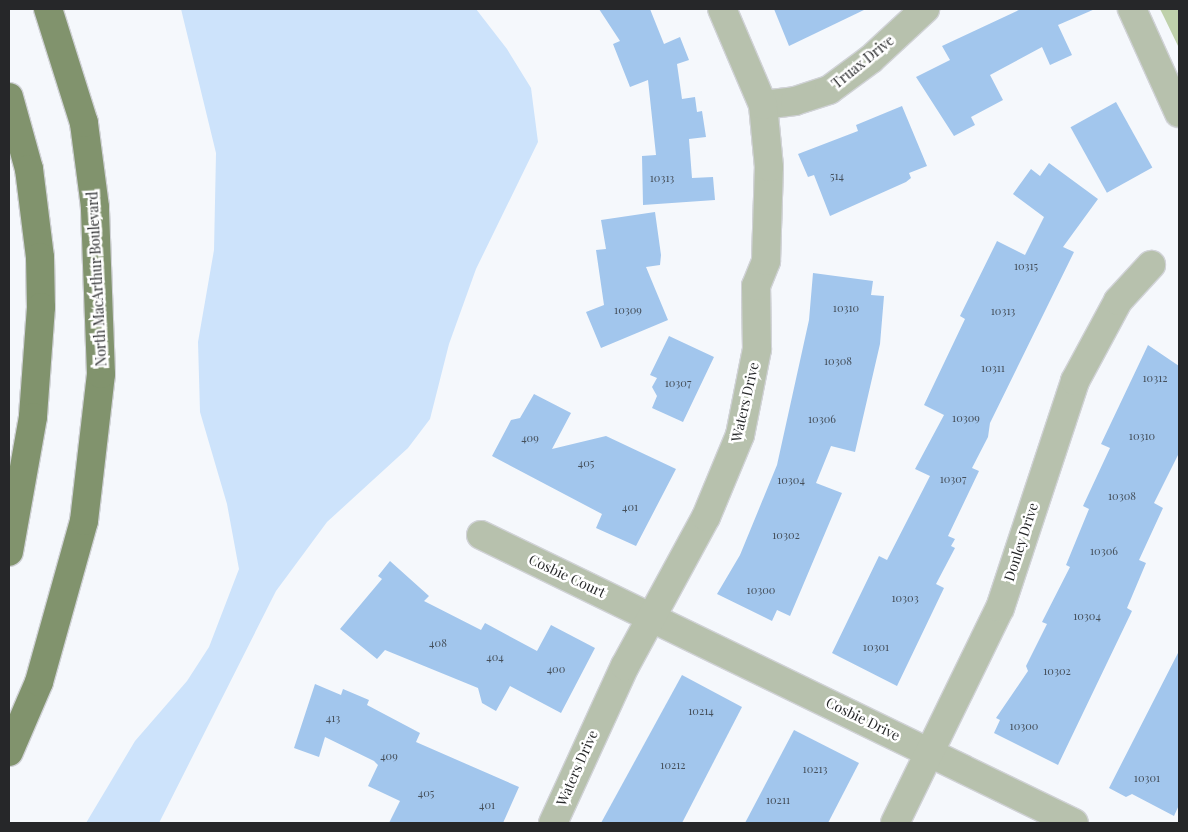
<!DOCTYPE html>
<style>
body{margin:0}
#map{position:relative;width:1188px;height:832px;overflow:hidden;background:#f5f8fc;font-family:"Playfair Display",serif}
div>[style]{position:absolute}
.green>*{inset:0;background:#bfd1ab}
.water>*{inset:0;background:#cde3fb}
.building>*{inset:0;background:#a2c6ed;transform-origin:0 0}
.roads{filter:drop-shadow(1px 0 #d0d2d6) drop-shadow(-1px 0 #d0d2d6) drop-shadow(0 1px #d0d2d6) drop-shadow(0 -1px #d0d2d6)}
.minor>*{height:28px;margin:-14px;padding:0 14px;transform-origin:14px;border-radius:14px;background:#b7c1ad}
.major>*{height:28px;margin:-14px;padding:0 14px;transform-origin:14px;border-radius:14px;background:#81936d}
span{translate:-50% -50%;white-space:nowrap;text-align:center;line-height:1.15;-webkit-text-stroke:5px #fff;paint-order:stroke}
.number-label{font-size:11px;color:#454f5a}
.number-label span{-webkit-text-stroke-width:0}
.street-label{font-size:14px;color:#262729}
.frame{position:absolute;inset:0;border:10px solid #262729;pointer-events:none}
</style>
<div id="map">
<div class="green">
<i style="clip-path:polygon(1160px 9px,1179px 9px,1179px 48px,1164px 17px)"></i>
</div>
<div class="water">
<i style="clip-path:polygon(181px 9px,476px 9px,507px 49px,531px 88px,538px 142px,476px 269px,449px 344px,430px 419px,408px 448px,327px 522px,276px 591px,159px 823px,86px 823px,135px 741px,187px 681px,209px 647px,239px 569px,227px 504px,200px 412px,198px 342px,214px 250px,216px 153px)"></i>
</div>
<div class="building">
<i style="clip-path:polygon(599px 9px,650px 9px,664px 44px,680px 37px,689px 60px,677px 64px,682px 99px,695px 97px,697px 112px,702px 111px,706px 137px,689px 139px,692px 178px,713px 177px,715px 200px,643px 205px,642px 156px,656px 155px,648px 80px,630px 87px,613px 44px,620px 41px)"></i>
<i style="clip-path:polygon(774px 9px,866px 9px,789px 46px)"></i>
<i style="clip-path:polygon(1021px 9px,1095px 9px,1058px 25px,1072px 55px,1050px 65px,1042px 47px,990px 75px,1003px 100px,971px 117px,975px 125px,954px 136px,916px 77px,950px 60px,942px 46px)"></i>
<i style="left:1116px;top:102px;width:75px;height:52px;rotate:61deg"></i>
<i style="clip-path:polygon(902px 106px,927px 166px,909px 173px,911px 178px,906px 182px,830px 216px,814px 175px,808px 177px,798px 154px,858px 131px,856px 125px)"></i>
<i style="clip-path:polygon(1049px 163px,1098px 199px,1063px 247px,1074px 252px,990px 423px,988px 437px,972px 468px,979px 471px,948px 536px,955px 539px,951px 546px,955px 548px,936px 584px,944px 588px,897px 686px,832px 653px,879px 556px,887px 560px,930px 476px,915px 469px,944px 415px,924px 405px,965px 319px,960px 316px,997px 241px,1025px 255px,1044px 217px,1013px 194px,1031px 169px,1040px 176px)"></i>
<i style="clip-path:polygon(655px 212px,661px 255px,660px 265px,646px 267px,668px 320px,601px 348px,586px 312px,604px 305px,596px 250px,606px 249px,601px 220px)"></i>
<i style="clip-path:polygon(813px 273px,873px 281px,871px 295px,884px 296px,880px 344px,855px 452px,831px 446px,816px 483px,842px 493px,790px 616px,777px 610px,772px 621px,717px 594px,740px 555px,777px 465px,809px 320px)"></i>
<i style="clip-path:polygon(669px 336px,714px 357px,683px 422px,652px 408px,657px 396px,652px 387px,657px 378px,650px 375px)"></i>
<i style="clip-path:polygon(1148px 345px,1179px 366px,1179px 453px,1154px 503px,1163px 508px,1139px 560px,1146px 563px,1127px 608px,1132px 611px,1058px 765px,994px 733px,1000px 720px,996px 718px,1028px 671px,1026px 666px,1047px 624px,1042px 622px,1070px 567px,1066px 565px,1089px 509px,1083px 506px,1110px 448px,1101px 444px)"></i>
<i style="clip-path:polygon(534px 394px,571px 413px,552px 449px,606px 436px,676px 469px,636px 546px,596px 528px,602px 514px,492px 456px,511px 420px,520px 418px)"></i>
<i style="clip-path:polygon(390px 561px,429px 596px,424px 601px,481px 630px,485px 623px,537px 651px,551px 625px,595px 648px,561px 713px,510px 686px,496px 711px,482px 703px,478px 688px,385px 650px,377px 659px,340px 629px,382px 579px,378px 576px)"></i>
<i style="clip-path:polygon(1179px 651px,1179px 805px,1174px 816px,1132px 794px,1126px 797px,1109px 788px)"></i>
<i style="clip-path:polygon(682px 675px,742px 707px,682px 823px,601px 823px)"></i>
<i style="clip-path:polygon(315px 684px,341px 695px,343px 689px,369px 700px,367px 705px,420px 733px,416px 742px,519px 787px,503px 823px,389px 823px,400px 801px,368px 786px,378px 765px,374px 761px,325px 737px,319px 757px,294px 748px)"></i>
<i style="clip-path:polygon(794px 730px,859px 763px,828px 823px,745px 823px)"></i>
</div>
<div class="roads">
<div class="minor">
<i style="left:1132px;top:9px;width:114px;rotate:65.7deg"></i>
<i style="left:763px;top:105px;width:32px;rotate:-7deg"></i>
<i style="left:795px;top:101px;width:36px;rotate:-18deg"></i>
<i style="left:829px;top:90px;width:52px;rotate:-36.4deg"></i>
<i style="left:871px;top:59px;width:74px;rotate:-42.8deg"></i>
<i style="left:481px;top:535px;width:659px;rotate:25.9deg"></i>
<i style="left:553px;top:823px;width:173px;rotate:-65.4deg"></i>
<i style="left:625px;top:666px;width:170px;rotate:-61.5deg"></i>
<i style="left:706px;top:517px;width:89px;rotate:-67.5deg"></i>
<i style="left:740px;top:435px;width:88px;rotate:-78.8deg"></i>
<i style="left:757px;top:349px;width:63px;rotate:-90.9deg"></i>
<i style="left:756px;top:286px;width:27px;rotate:-68deg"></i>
<i style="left:766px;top:261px;width:94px;rotate:-88.2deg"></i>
<i style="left:769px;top:167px;width:62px;rotate:-95.5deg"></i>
<i style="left:763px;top:105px;width:104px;rotate:-113.1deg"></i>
<i style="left:895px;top:823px;width:239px;rotate:-64deg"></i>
<i style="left:1000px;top:608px;width:239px;rotate:-71.7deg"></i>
<i style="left:1075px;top:381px;width:91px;rotate:-61.7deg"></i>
<i style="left:1118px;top:301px;width:49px;rotate:-47.5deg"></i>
</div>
<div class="major">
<i style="left:9px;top:97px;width:75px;rotate:74.5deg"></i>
<i style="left:29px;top:169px;width:89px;rotate:82.9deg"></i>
<i style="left:40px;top:257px;width:50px;rotate:88.9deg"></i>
<i style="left:41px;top:307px;width:110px;rotate:94.2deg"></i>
<i style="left:33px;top:417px;width:137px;rotate:100.1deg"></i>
<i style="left:9px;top:752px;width:76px;rotate:-66.8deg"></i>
<i style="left:39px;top:682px;width:167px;rotate:-74.4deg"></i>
<i style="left:84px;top:521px;width:148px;rotate:-83.4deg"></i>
<i style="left:101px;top:374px;width:167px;rotate:-92.1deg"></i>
<i style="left:95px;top:207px;width:85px;rotate:-97.5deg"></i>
<i style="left:84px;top:123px;width:120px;rotate:-107.5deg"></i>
</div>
</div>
<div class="number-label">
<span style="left:837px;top:176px">514</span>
<span style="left:662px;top:178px">10313</span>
<span style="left:1026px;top:266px">10315</span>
<span style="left:846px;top:308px">10310</span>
<span style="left:628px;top:310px">10309</span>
<span style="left:1003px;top:311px">10313</span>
<span style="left:838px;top:361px">10308</span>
<span style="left:993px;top:368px">10311</span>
<span style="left:1155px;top:378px">10312</span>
<span style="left:678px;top:383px">10307</span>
<span style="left:966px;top:418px">10309</span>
<span style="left:822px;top:419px">10306</span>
<span style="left:1142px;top:436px">10310</span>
<span style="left:530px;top:438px">409</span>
<span style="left:586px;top:463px">405</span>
<span style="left:953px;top:479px">10307</span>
<span style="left:791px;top:480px">10304</span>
<span style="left:1122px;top:496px">10308</span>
<span style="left:630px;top:507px">401</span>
<span style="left:786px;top:535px">10302</span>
<span style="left:1104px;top:551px">10306</span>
<span style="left:761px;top:590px">10300</span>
<span style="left:905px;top:598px">10303</span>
<span style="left:1087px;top:616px">10304</span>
<span style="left:438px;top:643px">408</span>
<span style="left:876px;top:647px">10301</span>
<span style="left:495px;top:657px">404</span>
<span style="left:556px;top:669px">400</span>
<span style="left:1057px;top:671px">10302</span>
<span style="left:701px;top:711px">10214</span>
<span style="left:333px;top:718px">413</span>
<span style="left:1024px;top:726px">10300</span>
<span style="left:389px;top:756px">409</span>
<span style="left:673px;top:765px">10212</span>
<span style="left:815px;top:769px">10213</span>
<span style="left:1147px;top:778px">10301</span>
<span style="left:426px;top:793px">405</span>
<span style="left:778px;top:800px">10211</span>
<span style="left:487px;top:805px">401</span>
</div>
<div class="street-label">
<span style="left:863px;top:62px;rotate:-39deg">Truax Drive</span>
<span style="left:97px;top:279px;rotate:-93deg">North MacArthur Boulevard</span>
<span style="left:745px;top:402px;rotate:-77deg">Waters Drive</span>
<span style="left:1021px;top:542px;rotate:-72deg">Donley Drive</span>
<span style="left:567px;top:576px;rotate:25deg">Cosbie Court</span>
<span style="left:863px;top:719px;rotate:26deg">Cosbie Drive</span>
<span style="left:577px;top:768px;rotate:-66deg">Waters Drive</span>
</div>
<div class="frame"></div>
</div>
